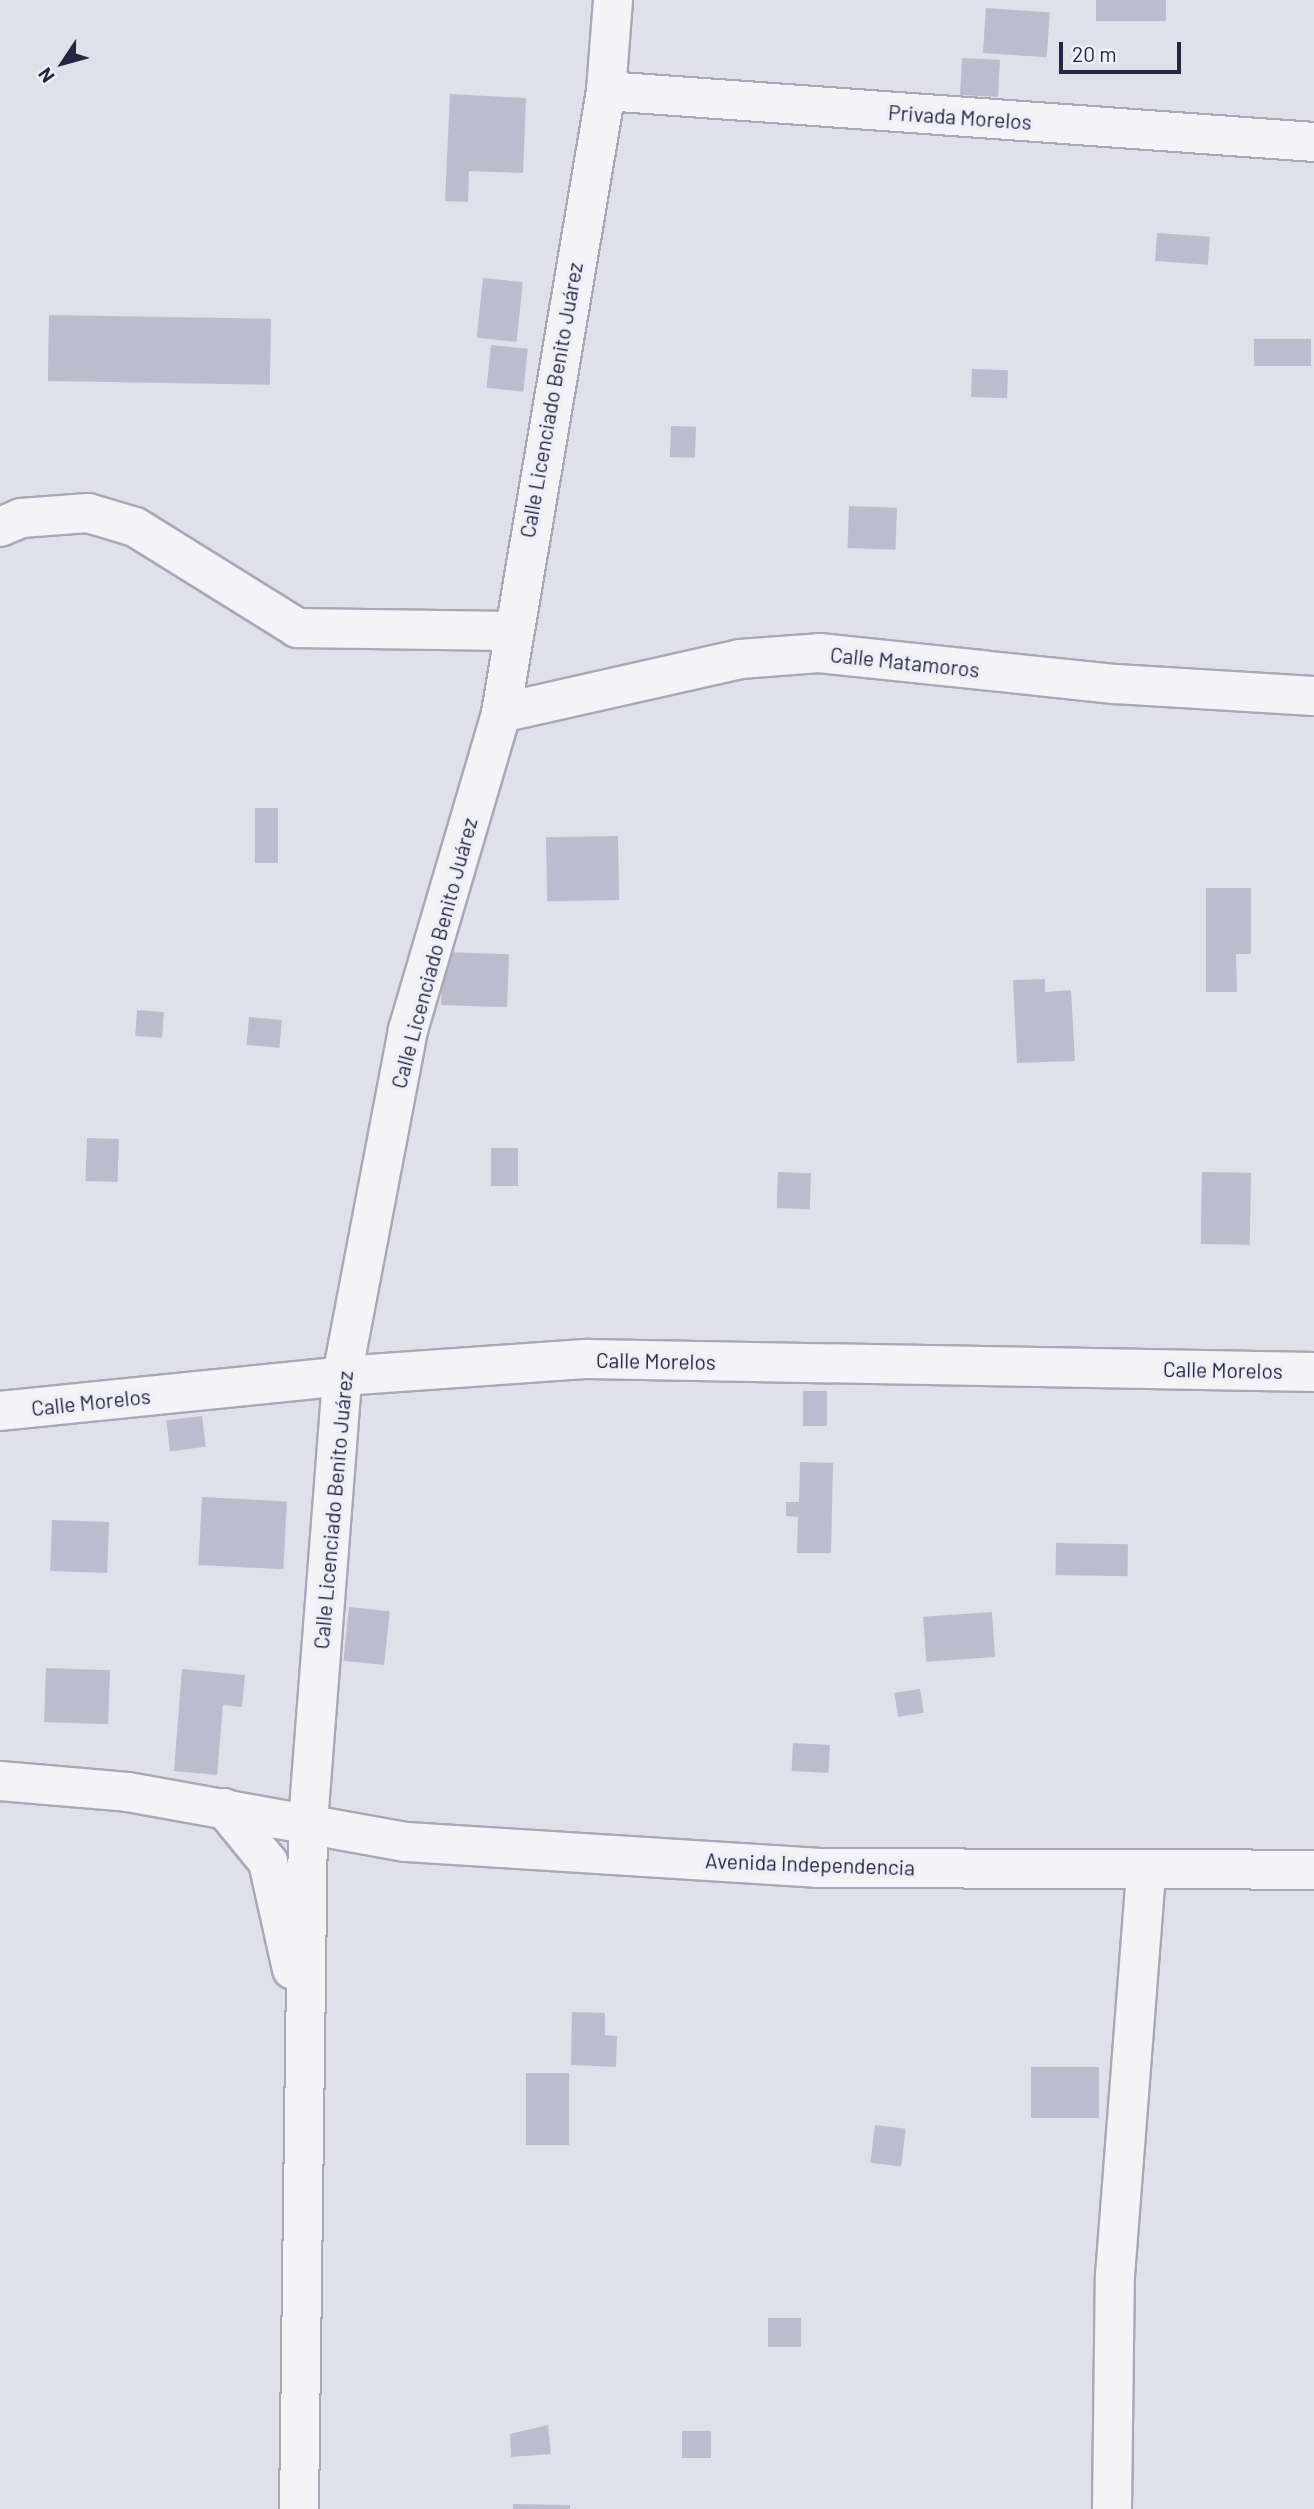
<!DOCTYPE html>
<meta charset="utf-8">
<style>
body{margin:0}
#map{position:relative;width:1314px;height:2509px;overflow:hidden;background:#dfe0ea;font-family:Barlow,sans-serif}
div>[style]{position:absolute}
.building>*{inset:0;background:#bcbcce;transform-origin:0 0}
.roads{filter:drop-shadow(2px 0 #a8a8b8) drop-shadow(-2px 0 #a8a8b8) drop-shadow(0 2px #a8a8b8) drop-shadow(0 -2px #a8a8b8)}
.minor>*{height:38px;margin:-19px;padding:0 19px;transform-origin:19px;border-radius:19px;background:#f3f3f8}
span{translate:-50% -50%;white-space:nowrap;text-align:center;line-height:1.15;-webkit-text-stroke:7px #eff0f7;paint-order:stroke}
.street-label{font-size:21px;color:#262644}
.north{position:absolute;left:28px;top:28px;width:70px;height:70px;-webkit-text-stroke:5px #eff0f7;paint-order:stroke;rotate:234deg;font-size:19px;font-weight:700;line-height:28px;text-align:center;color:#262644}
.north::after{content:'';display:block;margin:auto;width:24px;height:32px;background:#262644;clip-path:polygon(50% 0,100% 100%,50% 72%,0 100%)}
.scale{position:absolute;left:1059px;top:42px;width:122px;height:32px;box-sizing:border-box;border:4px solid #262644;border-top:0;padding-left:9px;font-size:21px;line-height:24px;white-space:nowrap;color:#262644;-webkit-text-stroke:5px #eff0f7;paint-order:stroke}
</style>
<div id="map">
<div class="building">
<i style="left:1096px;top:0;width:70px;height:21px"></i>
<i style="left:986px;top:8px;width:64px;height:45px;rotate:4deg"></i>
<i style="left:962px;top:58px;width:38px;height:37px;rotate:3deg"></i>
<i style="clip-path:polygon(450px 94px,526px 98px,523px 173px,469px 171px,468px 202px,445px 201px)"></i>
<i style="left:1157px;top:233px;width:53px;height:28px;rotate:4deg"></i>
<i style="left:483px;top:278px;width:40px;height:60px;rotate:6deg"></i>
<i style="left:49px;top:315px;width:222px;height:66px;rotate:1deg"></i>
<i style="left:1311px;top:339px;width:27px;height:57px;rotate:90deg"></i>
<i style="left:491px;top:345px;width:37px;height:43px;rotate:6deg"></i>
<i style="left:972px;top:369px;width:36px;height:28px;rotate:2deg"></i>
<i style="left:671px;top:426px;width:25px;height:31px;rotate:2deg"></i>
<i style="left:849px;top:506px;width:48px;height:42px;rotate:2deg"></i>
<i style="left:255px;top:808px;width:23px;height:55px"></i>
<i style="left:618px;top:836px;width:64px;height:72px;rotate:89deg"></i>
<i style="clip-path:polygon(1206px 888px,1251px 888px,1251px 954px,1236px 954px,1237px 992px,1206px 992px)"></i>
<i style="left:443px;top:952px;width:66px;height:53px;rotate:2deg"></i>
<i style="clip-path:polygon(1045px 979px,1045px 992px,1071px 990px,1075px 1061px,1017px 1063px,1013px 980px)"></i>
<i style="left:137px;top:1010px;width:27px;height:26px;rotate:4deg"></i>
<i style="left:249px;top:1017px;width:33px;height:28px;rotate:5deg"></i>
<i style="left:87px;top:1138px;width:32px;height:43px;rotate:2deg"></i>
<i style="left:491px;top:1148px;width:27px;height:38px"></i>
<i style="left:778px;top:1172px;width:33px;height:36px;rotate:2deg"></i>
<i style="left:1202px;top:1172px;width:49px;height:72px;rotate:1deg"></i>
<i style="left:803px;top:1391px;width:24px;height:35px"></i>
<i style="left:202px;top:1416px;width:31px;height:36px;rotate:83deg"></i>
<i style="clip-path:polygon(800px 1462px,833px 1463px,831px 1553px,797px 1553px,798px 1517px,786px 1516px,786px 1502px,799px 1502px)"></i>
<i style="left:202px;top:1497px;width:85px;height:68px;rotate:3deg"></i>
<i style="left:52px;top:1520px;width:57px;height:51px;rotate:2deg"></i>
<i style="left:1056px;top:1543px;width:72px;height:32px;rotate:1deg"></i>
<i style="left:349px;top:1607px;width:41px;height:54px;rotate:6deg"></i>
<i style="left:992px;top:1612px;width:45px;height:69px;rotate:86deg"></i>
<i style="left:46px;top:1668px;width:64px;height:54px;rotate:2deg"></i>
<i style="clip-path:polygon(182px 1669px,245px 1675px,242px 1707px,223px 1705px,217px 1775px,174px 1771px)"></i>
<i style="left:920px;top:1689px;width:24px;height:26px;rotate:81deg"></i>
<i style="left:793px;top:1743px;width:37px;height:28px;rotate:3deg"></i>
<i style="clip-path:polygon(572px 2012px,605px 2013px,605px 2035px,617px 2036px,616px 2067px,571px 2065px)"></i>
<i style="left:1031px;top:2067px;width:68px;height:51px"></i>
<i style="left:526px;top:2073px;width:43px;height:72px"></i>
<i style="left:875px;top:2125px;width:31px;height:38px;rotate:7deg"></i>
<i style="left:768px;top:2318px;width:33px;height:29px"></i>
<i style="clip-path:polygon(548px 2425px,551px 2454px,511px 2457px,510px 2434px)"></i>
<i style="left:682px;top:2431px;width:29px;height:27px"></i>
<i style="clip-path:polygon(513px 2504px,570px 2505px,570px 2509px,513px 2509px)"></i>
</div>
<div class="roads">
<div class="minor">
<i style="left:606px;top:91px;width:710px;rotate:4.12deg"></i>
<i style="left:0;top:527px;width:23px;rotate:-23deg"></i>
<i style="left:21px;top:518px;width:67px;rotate:-4.3deg"></i>
<i style="left:88px;top:513px;width:49px;rotate:16.6deg"></i>
<i style="left:135px;top:527px;width:191px;rotate:31.9deg"></i>
<i style="left:297px;top:628px;width:214px;rotate:0.8deg"></i>
<i style="left:501px;top:713px;width:245px;rotate:-12.7deg"></i>
<i style="left:740px;top:659px;width:79px;rotate:-4.3deg"></i>
<i style="left:819px;top:653px;width:299px;rotate:6deg"></i>
<i style="left:1116px;top:684px;width:198px;rotate:3.5deg"></i>
<i style="left:0;top:1411px;width:344px;rotate:-5.8deg"></i>
<i style="left:342px;top:1376px;width:247px;rotate:-4deg"></i>
<i style="left:588px;top:1359px;width:726px;rotate:1.03deg"></i>
<i style="left:0;top:1781px;width:128px;rotate:4.9deg"></i>
<i style="left:128px;top:1792px;width:282px;rotate:10.2deg"></i>
<i style="left:406px;top:1842px;width:412px;rotate:3.6deg"></i>
<i style="left:817px;top:1868px;width:497px;rotate:0.2deg"></i>
<i style="left:224px;top:1808px;width:70px;rotate:50.8deg"></i>
<i style="left:268px;top:1862px;width:110px;rotate:77.4deg"></i>
<i style="left:299px;top:2509px;width:687px;rotate:-89.25deg"></i>
<i style="left:308px;top:1822px;width:447px;rotate:-85.6deg"></i>
<i style="left:342px;top:1376px;width:352px;rotate:-79.2deg"></i>
<i style="left:408px;top:1030px;width:330px;rotate:-73.6deg"></i>
<i style="left:501px;top:713px;width:631px;rotate:-80.42deg"></i>
<i style="left:606px;top:91px;width:91px;rotate:-85.6deg"></i>
<i style="left:1112px;top:2509px;width:233px;rotate:-89.3deg"></i>
<i style="left:1115px;top:2276px;width:408px;rotate:-85.6deg"></i>
</div>
</div>
<div class="street-label">
<span style="left:960px;top:117px;rotate:4deg">Privada Morelos</span>
<span style="left:551px;top:400px;rotate:-80deg">Calle Licenciado Benito Juárez</span>
<span style="left:905px;top:662px;rotate:6deg">Calle Matamoros</span>
<span style="left:434px;top:953px;rotate:-75deg">Calle Licenciado Benito Juárez</span>
<span style="left:656px;top:1361px;rotate:1deg">Calle Morelos</span>
<span style="left:1223px;top:1370px;rotate:1deg">Calle Morelos</span>
<span style="left:91px;top:1402px;rotate:-6deg">Calle Morelos</span>
<span style="left:333px;top:1510px;rotate:-85deg">Calle Licenciado Benito Juárez</span>
<span style="left:810px;top:1864px;rotate:2deg">Avenida Independencia</span>
</div>
<div class="north">N</div>
<div class="scale">20 m</div>
</div>
